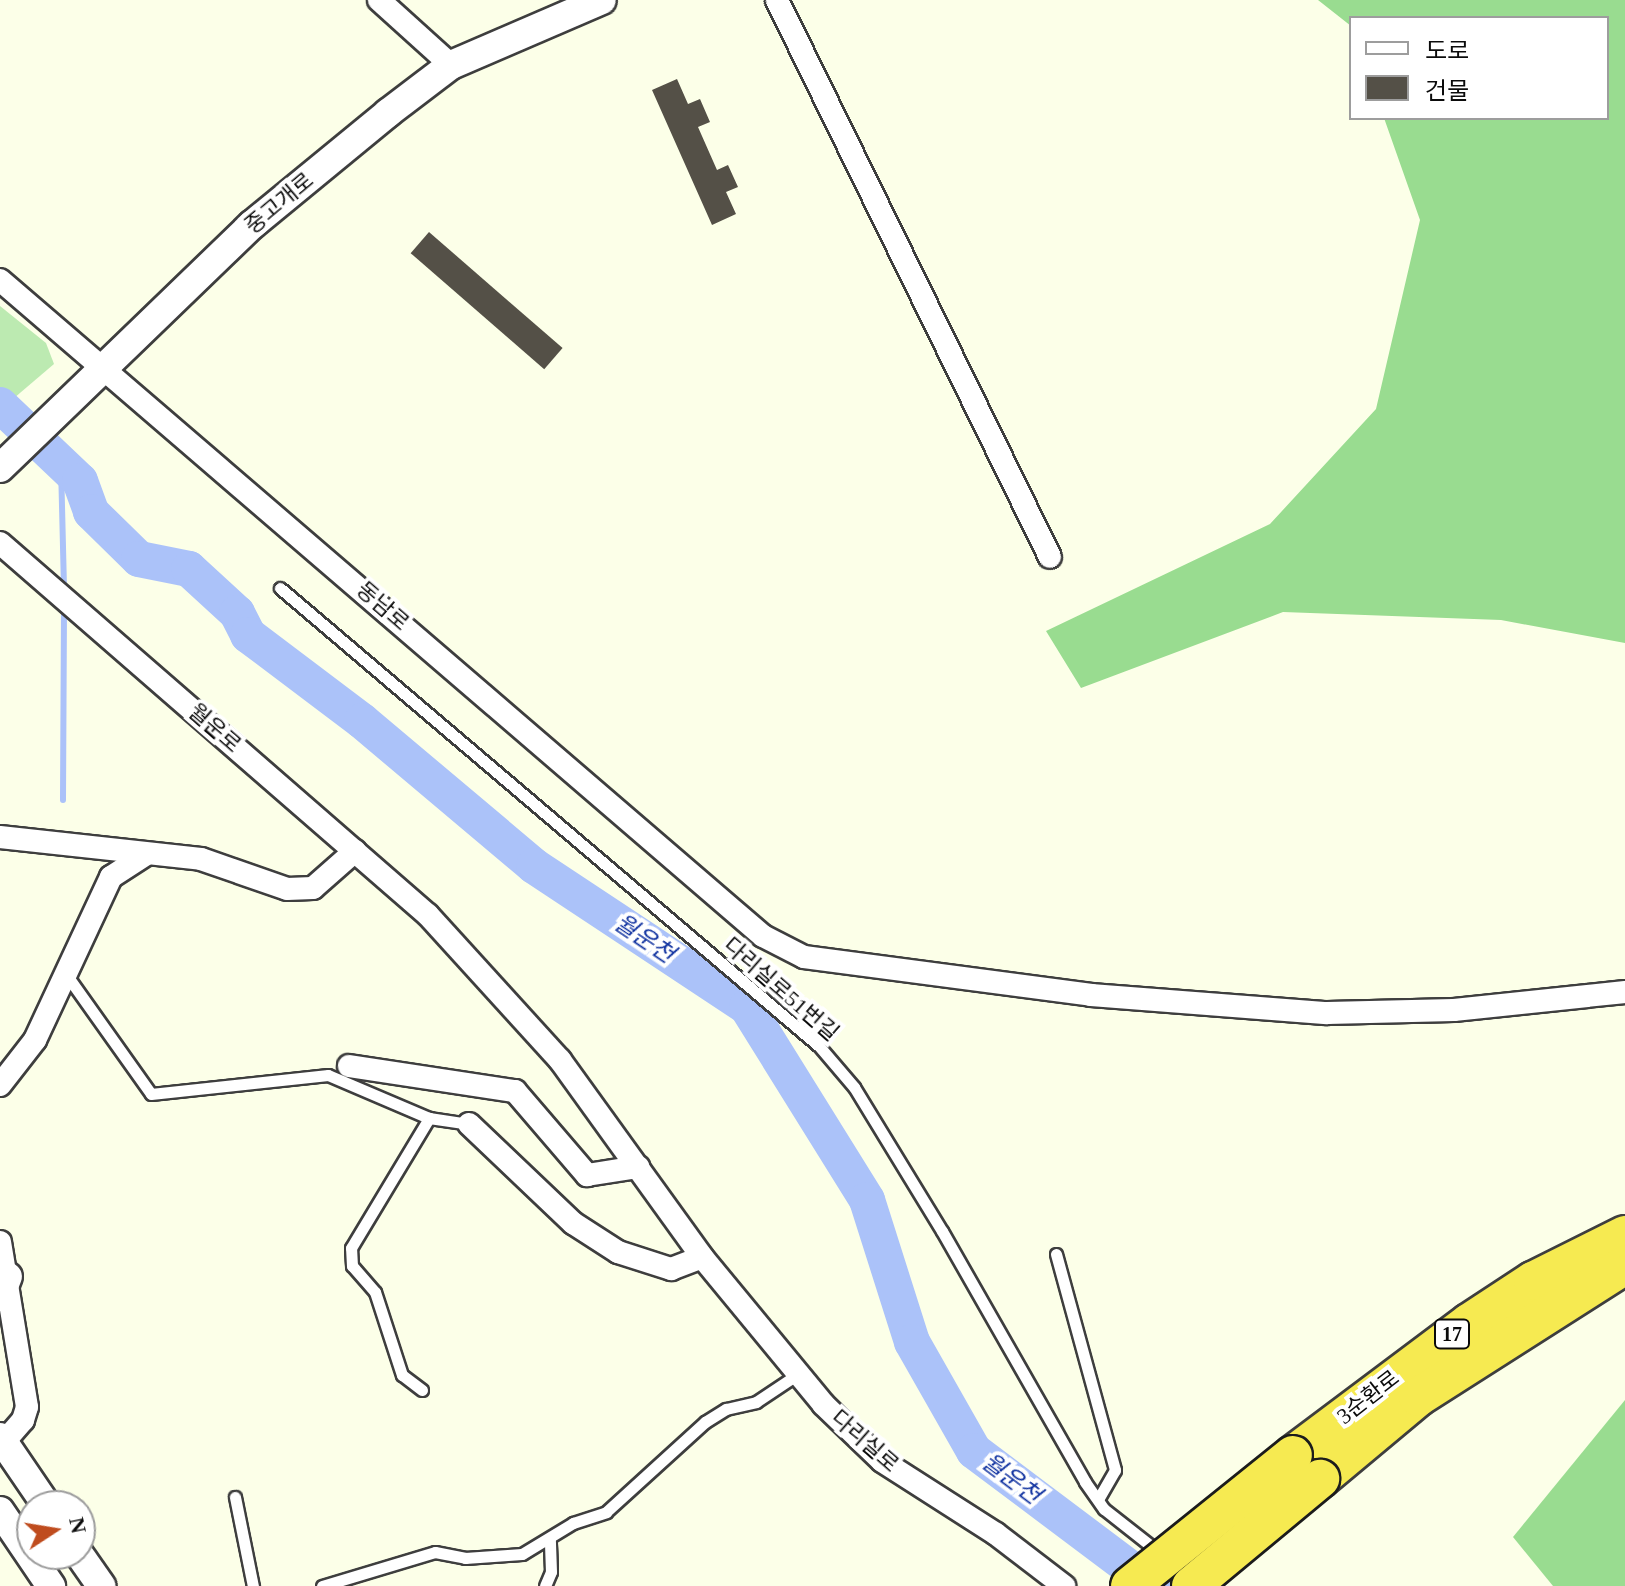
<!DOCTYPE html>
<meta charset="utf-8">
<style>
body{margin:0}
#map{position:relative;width:1625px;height:1586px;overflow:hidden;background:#fcffe8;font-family:"Times New Roman","Noto Sans KR",serif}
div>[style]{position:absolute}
.green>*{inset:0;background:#bceab1}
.forest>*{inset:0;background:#99dc90}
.stream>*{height:6px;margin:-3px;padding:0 3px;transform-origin:3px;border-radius:3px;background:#abc2f9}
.river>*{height:36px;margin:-18px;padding:0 18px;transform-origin:18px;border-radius:18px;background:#abc2f9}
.building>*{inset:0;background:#545047;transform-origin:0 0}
.roads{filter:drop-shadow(2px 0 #3e3e3e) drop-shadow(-2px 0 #3e3e3e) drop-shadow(0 2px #3e3e3e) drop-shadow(0 -2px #3e3e3e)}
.service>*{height:11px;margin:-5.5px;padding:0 5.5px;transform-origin:5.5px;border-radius:5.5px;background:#fff}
.minor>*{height:22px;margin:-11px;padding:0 11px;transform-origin:11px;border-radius:11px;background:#fff}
.tertiary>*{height:28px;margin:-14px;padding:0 14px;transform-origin:14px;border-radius:14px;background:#fff}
.trunk>*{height:38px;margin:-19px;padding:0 19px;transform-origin:19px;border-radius:19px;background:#f6ea51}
.bridges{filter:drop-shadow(2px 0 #1c1c1c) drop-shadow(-2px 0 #1c1c1c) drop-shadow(0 2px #1c1c1c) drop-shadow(0 -2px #1c1c1c)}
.trunk-bridge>*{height:38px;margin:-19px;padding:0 19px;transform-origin:19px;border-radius:19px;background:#f6ea51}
span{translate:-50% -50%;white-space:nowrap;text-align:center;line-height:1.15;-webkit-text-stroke:8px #fff;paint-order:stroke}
.shield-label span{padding:2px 6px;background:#fff;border:2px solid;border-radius:6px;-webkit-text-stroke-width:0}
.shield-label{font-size:20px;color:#0b0b0b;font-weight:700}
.street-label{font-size:22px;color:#0b0b0b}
.water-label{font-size:24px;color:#1032a0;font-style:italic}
.legend{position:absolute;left:1349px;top:16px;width:260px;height:104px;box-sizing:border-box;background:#fff;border:2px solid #9d9d9d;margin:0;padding:10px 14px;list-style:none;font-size:24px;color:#0b0b0b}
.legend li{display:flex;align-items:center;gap:16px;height:40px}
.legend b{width:40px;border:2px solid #9d9d9d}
.north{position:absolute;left:16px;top:1490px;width:80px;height:80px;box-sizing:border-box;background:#fff;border:2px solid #9d9d9d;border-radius:50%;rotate:78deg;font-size:22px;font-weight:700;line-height:32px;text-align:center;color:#0b0b0b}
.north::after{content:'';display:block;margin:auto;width:28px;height:36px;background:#bf4c1e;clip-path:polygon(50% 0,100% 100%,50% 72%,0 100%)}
</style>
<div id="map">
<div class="green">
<i style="clip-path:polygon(0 306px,46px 343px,54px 364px,0 410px)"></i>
</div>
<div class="forest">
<i style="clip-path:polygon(1318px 0,1625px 0,1625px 643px,1501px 620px,1283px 612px,1081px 688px,1046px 631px,1270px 524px,1376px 409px,1420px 220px,1384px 118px,1607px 118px,1607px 18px,1351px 18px,1351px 26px)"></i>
<i style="clip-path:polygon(1625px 1400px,1625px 1586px,1553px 1586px,1513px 1537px)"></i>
</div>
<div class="stream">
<i style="left:61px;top:465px;width:127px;rotate:88.6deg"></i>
<i style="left:63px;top:800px;width:193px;rotate:-89.7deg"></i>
</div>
<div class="river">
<i style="left:0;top:405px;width:110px;rotate:43.5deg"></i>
<i style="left:80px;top:481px;width:33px;rotate:70deg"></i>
<i style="left:91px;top:512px;width:67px;rotate:44.4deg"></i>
<i style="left:139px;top:559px;width:51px;rotate:11.3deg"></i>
<i style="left:189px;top:569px;width:65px;rotate:42.5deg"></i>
<i style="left:237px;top:613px;width:25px;rotate:63deg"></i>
<i style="left:248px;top:635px;width:143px;rotate:37deg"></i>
<i style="left:362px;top:721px;width:225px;rotate:40.1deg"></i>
<i style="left:534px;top:866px;width:255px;rotate:33.5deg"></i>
<i style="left:747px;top:1007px;width:227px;rotate:58.1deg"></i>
<i style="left:867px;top:1200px;width:149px;rotate:72.4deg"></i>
<i style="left:912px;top:1342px;width:125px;rotate:60.4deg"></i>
<i style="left:974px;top:1451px;width:225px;rotate:36.9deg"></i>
</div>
<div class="building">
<i style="clip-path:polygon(677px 79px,688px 104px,700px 99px,710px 122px,698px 127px,717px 170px,728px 165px,738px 187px,726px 192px,736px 214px,712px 225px,652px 90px)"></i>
<i style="left:429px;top:232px;width:177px;height:28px;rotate:41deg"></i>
</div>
<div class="roads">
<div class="service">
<i style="left:280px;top:588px;width:707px;rotate:40.36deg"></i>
<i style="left:819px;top:1046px;width:54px;rotate:49.5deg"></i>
<i style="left:854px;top:1087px;width:169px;rotate:58.6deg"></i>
<i style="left:942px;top:1231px;width:289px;rotate:60.3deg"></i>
<i style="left:1085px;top:1482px;width:33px;rotate:55deg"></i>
<i style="left:1104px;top:1509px;width:71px;rotate:38.2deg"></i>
<i style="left:68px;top:977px;width:143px;rotate:54.6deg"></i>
<i style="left:151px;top:1094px;width:178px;rotate:-6.1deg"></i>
<i style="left:328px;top:1075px;width:110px;rotate:23.1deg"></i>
<i style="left:429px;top:1118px;width:40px;rotate:8.5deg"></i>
<i style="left:1056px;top:1254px;width:224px;rotate:74.7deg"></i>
<i style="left:1115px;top:1470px;width:34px;rotate:120deg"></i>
<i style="left:422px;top:1390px;width:25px;rotate:-143deg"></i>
<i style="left:402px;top:1375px;width:87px;rotate:-108deg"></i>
<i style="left:375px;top:1292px;width:35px;rotate:-131deg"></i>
<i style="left:352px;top:1266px;width:18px;rotate:-93deg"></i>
<i style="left:351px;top:1248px;width:152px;rotate:-59deg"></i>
<i style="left:235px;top:1497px;width:91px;rotate:78.6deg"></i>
<i style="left:322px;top:1586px;width:118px;rotate:-16.7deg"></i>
<i style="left:435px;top:1552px;width:31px;rotate:11deg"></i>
<i style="left:465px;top:1558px;width:57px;rotate:-4deg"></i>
<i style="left:522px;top:1554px;width:60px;rotate:-31.3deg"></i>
<i style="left:573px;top:1523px;width:35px;rotate:-18deg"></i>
<i style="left:606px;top:1512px;width:134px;rotate:-42.3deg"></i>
<i style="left:705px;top:1422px;width:25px;rotate:-32deg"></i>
<i style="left:726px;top:1409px;width:31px;rotate:-13deg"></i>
<i style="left:756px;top:1402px;width:50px;rotate:-33.7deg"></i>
<i style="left:545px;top:1586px;width:15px;rotate:-67deg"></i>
<i style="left:551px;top:1572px;width:34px;rotate:-92deg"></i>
</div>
<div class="minor">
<i style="left:379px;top:0;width:97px;rotate:42.1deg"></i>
<i style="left:777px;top:0;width:620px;rotate:63.89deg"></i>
<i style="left:0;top:280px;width:1006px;rotate:40.69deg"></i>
<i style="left:763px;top:936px;width:46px;rotate:27.1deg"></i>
<i style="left:804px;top:957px;width:290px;rotate:7.5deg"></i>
<i style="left:1091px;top:995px;width:237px;rotate:4.4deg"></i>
<i style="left:1327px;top:1013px;width:127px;rotate:-1.4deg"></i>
<i style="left:1454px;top:1010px;width:172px;rotate:-6deg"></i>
<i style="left:0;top:543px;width:567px;rotate:41deg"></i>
<i style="left:428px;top:915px;width:196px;rotate:47.7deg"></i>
<i style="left:560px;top:1060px;width:243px;rotate:54.2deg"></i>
<i style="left:702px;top:1257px;width:190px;rotate:50.5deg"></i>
<i style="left:823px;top:1404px;width:82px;rotate:44deg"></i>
<i style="left:882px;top:1461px;width:135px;rotate:32.6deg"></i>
<i style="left:996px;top:1534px;width:86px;rotate:37.4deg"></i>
<i style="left:0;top:837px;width:202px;rotate:6.2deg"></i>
<i style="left:201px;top:859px;width:91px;rotate:19.2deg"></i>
<i style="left:287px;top:889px;width:26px;rotate:-2deg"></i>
<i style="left:313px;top:888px;width:56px;rotate:-41.4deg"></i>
<i style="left:349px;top:1066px;width:168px;rotate:8.6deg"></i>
<i style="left:515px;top:1091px;width:111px;rotate:49.4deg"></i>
<i style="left:587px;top:1175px;width:52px;rotate:-8.9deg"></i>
<i style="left:0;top:1085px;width:57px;rotate:-52.1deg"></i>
<i style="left:35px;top:1040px;width:180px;rotate:-65deg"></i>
<i style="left:111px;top:877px;width:40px;rotate:-32.9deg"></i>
<i style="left:469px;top:1124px;width:144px;rotate:43.6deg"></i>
<i style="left:573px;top:1223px;width:54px;rotate:32.8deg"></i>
<i style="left:618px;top:1252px;width:56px;rotate:17.8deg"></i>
<i style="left:671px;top:1269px;width:33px;rotate:-21deg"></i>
<i style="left:0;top:1242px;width:167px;rotate:80.7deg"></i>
<i style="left:27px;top:1407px;width:14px;rotate:107deg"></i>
<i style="left:23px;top:1420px;width:35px;rotate:131deg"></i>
</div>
<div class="tertiary">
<i style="left:0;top:468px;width:351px;rotate:-44deg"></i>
<i style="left:253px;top:224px;width:175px;rotate:-39.4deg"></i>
<i style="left:388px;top:113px;width:79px;rotate:-37.3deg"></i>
<i style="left:451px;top:65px;width:164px;rotate:-23.3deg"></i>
<i style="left:0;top:1297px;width:22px;rotate:-69deg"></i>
<i style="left:0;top:1437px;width:83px;rotate:55.7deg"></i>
<i style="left:0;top:1511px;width:91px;rotate:55.8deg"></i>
<i style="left:79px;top:1554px;width:39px;rotate:55deg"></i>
</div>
<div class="trunk">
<i style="left:1293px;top:1455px;width:220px;rotate:-36.9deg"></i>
<i style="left:1469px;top:1323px;width:77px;rotate:-33.3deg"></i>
<i style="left:1533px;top:1281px;width:103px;rotate:-26.6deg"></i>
<i style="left:1320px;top:1479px;width:128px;rotate:-39.9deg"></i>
<i style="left:1418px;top:1397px;width:246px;rotate:-32.5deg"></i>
</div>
</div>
<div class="bridges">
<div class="trunk-bridge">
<i style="left:1130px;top:1586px;width:209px;rotate:-38.8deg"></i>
<i style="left:1191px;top:1586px;width:168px;rotate:-39.7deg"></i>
</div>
</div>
<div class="shield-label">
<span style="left:1452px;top:1334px">17</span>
</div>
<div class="street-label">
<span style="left:279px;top:203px;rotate:-40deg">중고개로</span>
<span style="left:383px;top:606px;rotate:41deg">동남로</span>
<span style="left:215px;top:728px;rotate:41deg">월운로</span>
<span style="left:781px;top:989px;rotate:41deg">다리실로51번길</span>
<span style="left:1368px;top:1397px;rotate:-38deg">3순환로</span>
<span style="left:865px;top:1441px;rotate:41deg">다리실로</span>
</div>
<div class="water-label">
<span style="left:644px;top:939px;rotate:34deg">월운천</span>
<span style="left:1011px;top:1479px;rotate:37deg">월운천</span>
</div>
<ul class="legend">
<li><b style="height:10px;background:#fff"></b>도로</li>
<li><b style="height:22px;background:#545047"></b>건물</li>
</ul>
<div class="north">N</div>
</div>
